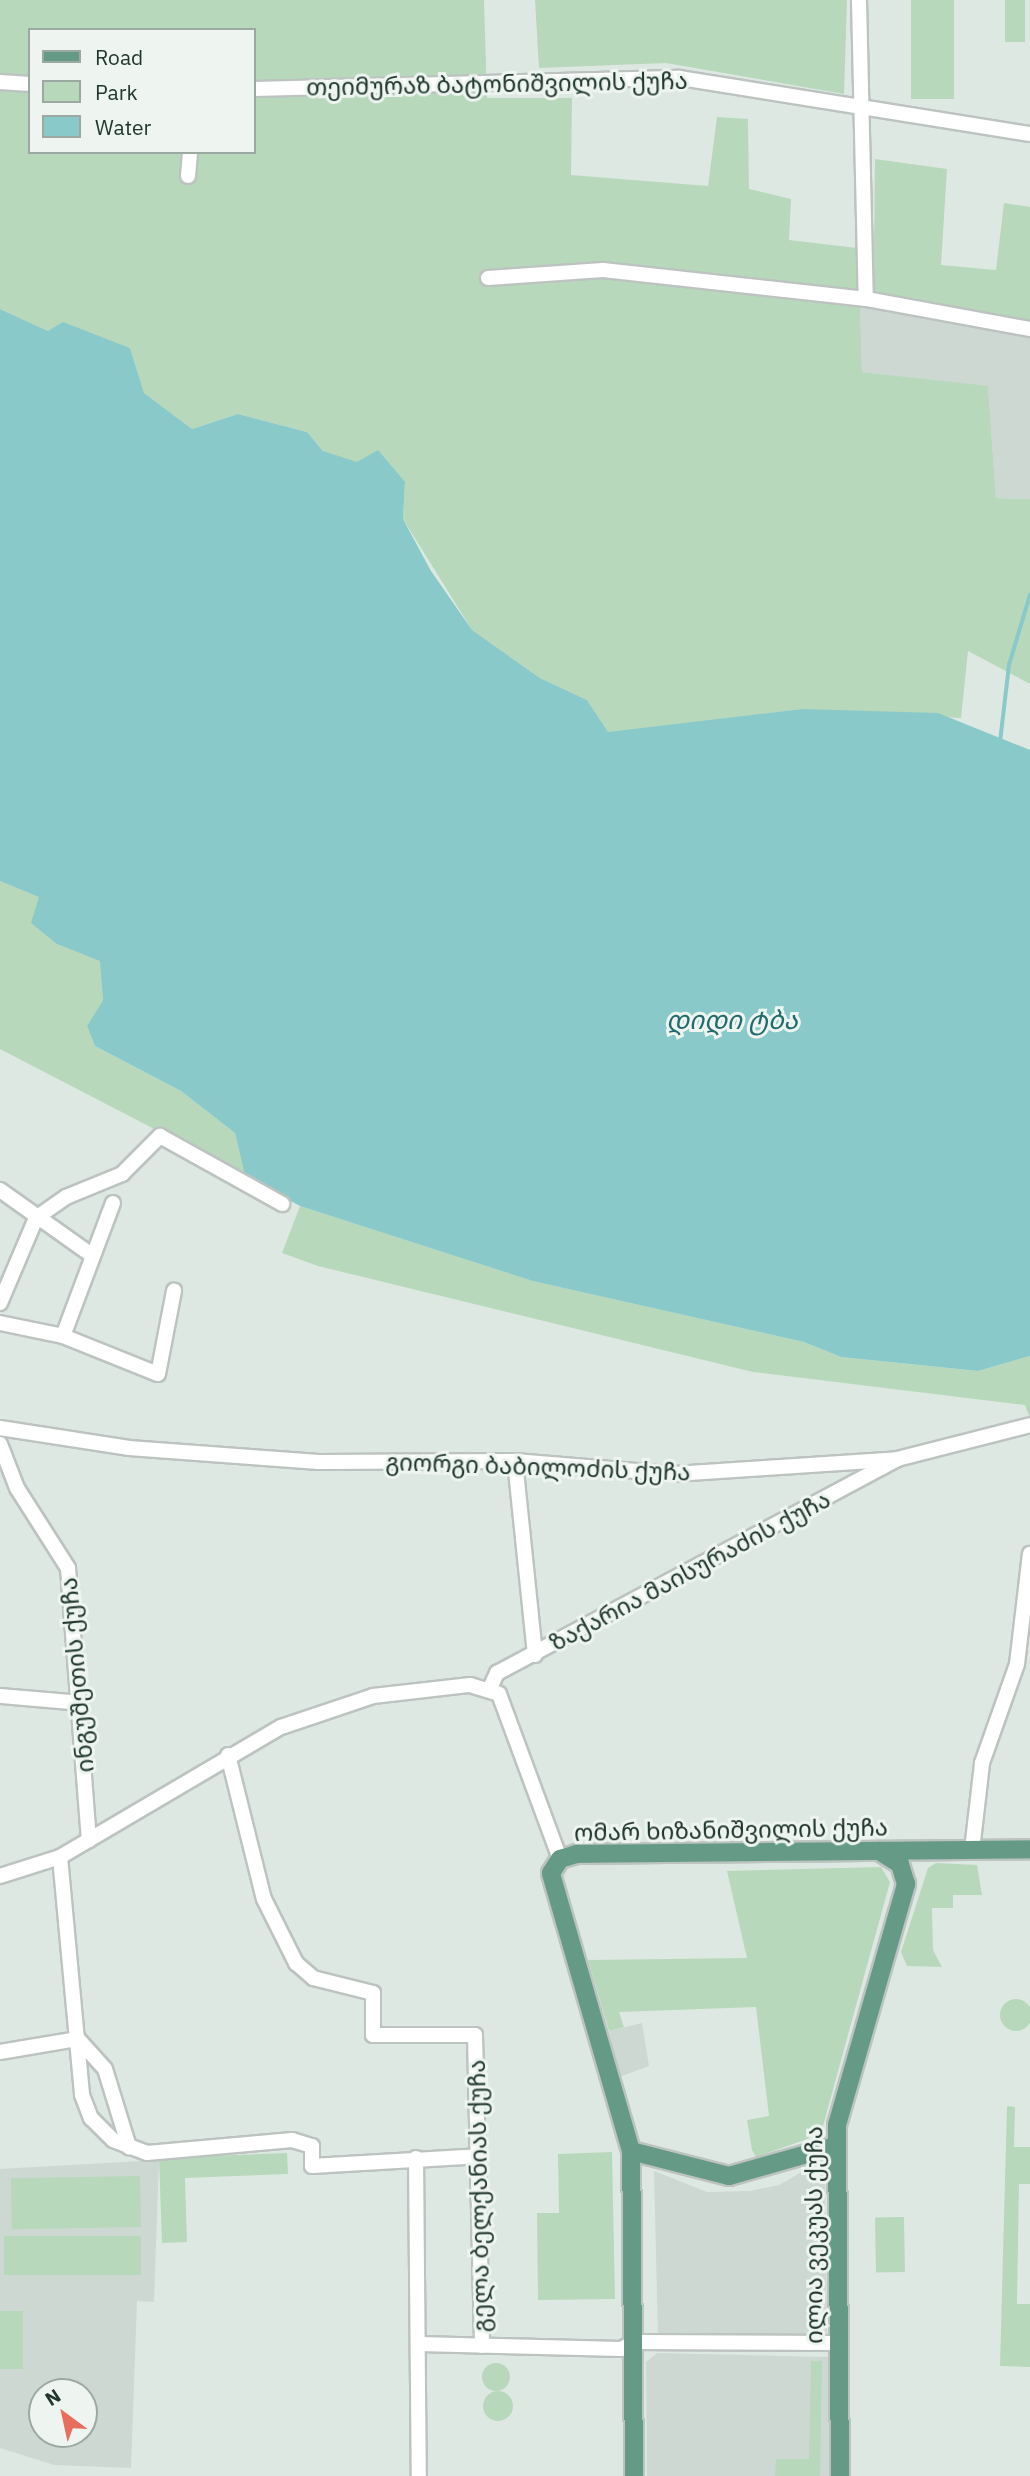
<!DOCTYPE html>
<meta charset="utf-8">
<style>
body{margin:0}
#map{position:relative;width:1030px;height:2476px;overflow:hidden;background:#dee8e2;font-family:"IBM Plex Sans","Noto Sans Georgian",sans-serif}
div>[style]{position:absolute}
.built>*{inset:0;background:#ccd8d1}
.green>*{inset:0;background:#b8d8bc;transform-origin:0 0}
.round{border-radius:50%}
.water>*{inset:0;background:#89c9ca}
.stream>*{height:3.5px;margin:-1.75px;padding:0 1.75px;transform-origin:1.75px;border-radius:1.75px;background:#89c9ca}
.roads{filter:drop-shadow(2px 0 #bcc3c0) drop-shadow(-2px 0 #bcc3c0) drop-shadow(0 2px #bcc3c0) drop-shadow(0 -2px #bcc3c0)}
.minor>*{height:14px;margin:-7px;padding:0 7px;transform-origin:7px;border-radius:7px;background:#fff}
.major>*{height:18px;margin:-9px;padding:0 9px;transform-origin:9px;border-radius:9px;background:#659b86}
span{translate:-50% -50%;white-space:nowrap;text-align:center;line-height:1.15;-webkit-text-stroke:6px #eef5f1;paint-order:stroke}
.street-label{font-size:24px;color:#21372e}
.water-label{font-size:26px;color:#206b6d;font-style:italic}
.legend{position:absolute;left:28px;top:28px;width:228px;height:126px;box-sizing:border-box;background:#eef5f1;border:2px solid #9ca9a3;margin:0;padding:9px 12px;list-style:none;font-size:21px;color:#21372e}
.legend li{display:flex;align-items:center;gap:14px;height:35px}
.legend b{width:35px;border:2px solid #9ca9a3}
.north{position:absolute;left:28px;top:2378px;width:70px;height:70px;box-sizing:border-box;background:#eef5f1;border:2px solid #9ca9a3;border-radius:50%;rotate:327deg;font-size:19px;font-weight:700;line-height:28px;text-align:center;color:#21372e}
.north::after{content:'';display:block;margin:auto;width:24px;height:32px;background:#e76d5d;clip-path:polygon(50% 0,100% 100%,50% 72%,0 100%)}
</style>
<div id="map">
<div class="built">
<i style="clip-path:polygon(860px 305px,1030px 334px,1030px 499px,996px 498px,988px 387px,862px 372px)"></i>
<i style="clip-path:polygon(642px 2023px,649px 2066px,619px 2077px,609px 2031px)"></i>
<i style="clip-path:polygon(evenodd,159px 2160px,154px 2302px,137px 2301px,131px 2468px,54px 2465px,0 2448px,0 2169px,159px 2160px,42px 2392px,84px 2392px,84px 2434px,42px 2434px,42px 2392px)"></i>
<i style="clip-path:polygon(817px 2163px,825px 2172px,827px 2332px,820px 2339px,658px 2337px,654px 2171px,707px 2192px,750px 2191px,779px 2185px)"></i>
<i style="clip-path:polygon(657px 2353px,829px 2357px,830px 2476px,647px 2476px,646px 2362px)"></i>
</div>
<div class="green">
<i style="clip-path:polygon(evenodd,0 0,484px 0,487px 98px,572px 98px,571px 175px,708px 186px,717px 117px,748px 119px,749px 189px,791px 199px,789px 240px,874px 250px,875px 159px,947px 169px,941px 265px,996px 270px,1004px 203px,1030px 207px,1030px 326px,848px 292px,611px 264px,687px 286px,860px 305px,862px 372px,988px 386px,996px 498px,1030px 499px,1030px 684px,968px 651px,961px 718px,802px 709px,608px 733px,587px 700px,540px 678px,472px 630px,403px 519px,405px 482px,323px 451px,307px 432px,238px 414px,192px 429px,144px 393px,130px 348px,79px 329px,48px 331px,0 309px,0 0,30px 30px,254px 30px,254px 152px,30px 152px,30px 30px)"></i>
<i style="clip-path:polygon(535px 0,847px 0,844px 94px,666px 63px,539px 68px)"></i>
<i style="left:911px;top:0;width:43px;height:99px"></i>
<i style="left:1005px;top:0;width:20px;height:42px"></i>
<i style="clip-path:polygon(0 881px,40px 897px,57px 944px,101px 960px,103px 1000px,87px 1026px,95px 1046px,181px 1091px,235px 1133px,245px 1176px,0 1049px)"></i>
<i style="clip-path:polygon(300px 1206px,534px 1281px,804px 1342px,841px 1357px,978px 1371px,1030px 1356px,1030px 1419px,1025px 1405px,753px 1372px,318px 1266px,282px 1253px)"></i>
<i style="clip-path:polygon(936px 1863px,977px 1865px,982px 1895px,953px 1895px,953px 1908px,932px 1908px,933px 1950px,942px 1967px,907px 1966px,901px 1952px,928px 1868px)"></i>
<i style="clip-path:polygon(881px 1867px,890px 1882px,823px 2126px,807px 2139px,756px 2157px,752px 2150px,747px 2120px,769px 2116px,756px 2007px,619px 2012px,624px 2027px,609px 2031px,588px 1960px,747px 1958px,727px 1871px)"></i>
<i class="round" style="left:1000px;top:1999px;width:32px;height:32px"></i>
<i style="clip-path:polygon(1007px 2106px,1015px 2107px,1014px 2147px,1030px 2147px,1030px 2184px,1019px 2184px,1017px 2304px,1030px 2304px,1030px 2367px,1000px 2366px)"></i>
<i style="clip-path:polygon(612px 2152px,615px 2299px,538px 2300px,537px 2213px,559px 2213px,558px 2154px)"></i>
<i style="clip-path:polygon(287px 2153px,288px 2174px,185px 2178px,187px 2242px,162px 2243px,159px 2158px)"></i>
<i style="left:140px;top:2176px;width:51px;height:129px;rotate:89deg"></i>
<i style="left:904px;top:2217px;width:55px;height:29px;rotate:89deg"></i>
<i style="left:141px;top:2236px;width:39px;height:137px;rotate:90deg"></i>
<i style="left:0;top:2311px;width:23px;height:58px"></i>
<i style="clip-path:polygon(811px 2361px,822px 2361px,820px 2476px,775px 2476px,776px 2459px,809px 2459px)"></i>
<i class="round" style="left:482px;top:2363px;width:28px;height:28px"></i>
<i class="round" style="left:483px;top:2391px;width:30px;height:30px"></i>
</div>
<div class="water">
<i style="clip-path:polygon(0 309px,48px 331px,63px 322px,130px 348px,144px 393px,192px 429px,238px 414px,307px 432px,323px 451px,357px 462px,378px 450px,405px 482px,403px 519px,431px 571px,472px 630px,540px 678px,587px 700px,608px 732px,802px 709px,938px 713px,1030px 750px,1030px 1356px,978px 1371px,841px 1357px,804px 1342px,533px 1281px,300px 1206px,245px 1176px,235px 1133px,181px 1091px,95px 1046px,87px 1026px,103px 1000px,100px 961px,57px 944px,31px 923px,39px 897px,0 881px)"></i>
</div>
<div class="stream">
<i style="left:1000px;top:742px;width:78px;rotate:-83.3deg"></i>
<i style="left:1009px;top:665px;width:73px;rotate:-73.3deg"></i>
</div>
<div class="roads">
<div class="minor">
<i style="left:859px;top:0;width:299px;rotate:88.7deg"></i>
<i style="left:0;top:82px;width:30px;rotate:4deg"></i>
<i style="left:254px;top:89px;width:426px;rotate:-1.5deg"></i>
<i style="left:680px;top:78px;width:354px;rotate:9.1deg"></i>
<i style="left:188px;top:176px;width:24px;rotate:-85deg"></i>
<i style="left:488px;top:278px;width:115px;rotate:-4deg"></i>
<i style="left:603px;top:270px;width:265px;rotate:6.3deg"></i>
<i style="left:866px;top:299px;width:167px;rotate:10.4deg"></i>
<i style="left:0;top:1190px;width:114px;rotate:35.4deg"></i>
<i style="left:0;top:1303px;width:92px;rotate:-67deg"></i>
<i style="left:36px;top:1218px;width:37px;rotate:-35deg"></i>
<i style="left:66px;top:1197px;width:61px;rotate:-22.3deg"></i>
<i style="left:122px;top:1174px;width:54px;rotate:-45deg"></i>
<i style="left:160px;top:1136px;width:140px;rotate:29.1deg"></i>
<i style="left:0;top:1323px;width:64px;rotate:11.7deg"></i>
<i style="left:63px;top:1336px;width:102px;rotate:21.8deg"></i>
<i style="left:158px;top:1374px;width:85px;rotate:-79.1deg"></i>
<i style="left:63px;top:1336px;width:142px;rotate:-69.4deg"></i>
<i style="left:0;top:1428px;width:131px;rotate:8.8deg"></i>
<i style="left:129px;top:1448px;width:190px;rotate:4.2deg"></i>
<i style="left:318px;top:1462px;width:197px;rotate:-0.3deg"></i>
<i style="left:515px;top:1461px;width:160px;rotate:4.7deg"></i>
<i style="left:674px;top:1474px;width:224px;rotate:-3.8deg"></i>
<i style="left:897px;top:1459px;width:137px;rotate:-14.3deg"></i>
<i style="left:0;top:1444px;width:47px;rotate:68.9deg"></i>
<i style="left:17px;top:1488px;width:95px;rotate:57.5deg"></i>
<i style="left:68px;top:1568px;width:273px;rotate:85.6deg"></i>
<i style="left:515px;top:1461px;width:195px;rotate:84.1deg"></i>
<i style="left:490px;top:1688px;width:17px;rotate:-65deg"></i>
<i style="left:497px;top:1673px;width:454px;rotate:-28.1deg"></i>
<i style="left:0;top:1696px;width:81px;rotate:4.9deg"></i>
<i style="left:228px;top:1755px;width:148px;rotate:76deg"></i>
<i style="left:264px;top:1899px;width:72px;rotate:63.4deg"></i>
<i style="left:296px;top:1963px;width:23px;rotate:41deg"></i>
<i style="left:313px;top:1978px;width:62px;rotate:14deg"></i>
<i style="left:373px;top:1993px;width:42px;rotate:90deg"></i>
<i style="left:373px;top:2035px;width:102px"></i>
<i style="left:475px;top:2035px;width:311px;rotate:88.7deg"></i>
<i style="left:972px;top:1850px;width:88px;rotate:-83.4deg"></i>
<i style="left:982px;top:1763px;width:105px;rotate:-70.5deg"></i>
<i style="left:1017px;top:1664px;width:111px;rotate:-83.3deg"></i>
<i style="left:60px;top:1857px;width:239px;rotate:84.7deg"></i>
<i style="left:82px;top:2095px;width:25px;rotate:69deg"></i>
<i style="left:91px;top:2118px;width:31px;rotate:45deg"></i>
<i style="left:113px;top:2140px;width:36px;rotate:21deg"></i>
<i style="left:147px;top:2153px;width:146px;rotate:-5.1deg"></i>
<i style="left:292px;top:2140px;width:21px;rotate:17deg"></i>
<i style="left:312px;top:2146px;width:20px;rotate:90deg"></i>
<i style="left:312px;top:2166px;width:166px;rotate:-3.4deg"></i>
<i style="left:0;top:1876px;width:63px;rotate:-17.6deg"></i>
<i style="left:60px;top:1857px;width:256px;rotate:-30.5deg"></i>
<i style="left:281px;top:1727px;width:97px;rotate:-18.6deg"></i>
<i style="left:373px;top:1696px;width:98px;rotate:-6.5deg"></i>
<i style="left:470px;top:1685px;width:30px;rotate:17deg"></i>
<i style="left:499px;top:1694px;width:176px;rotate:69.7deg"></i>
<i style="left:0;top:2052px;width:79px;rotate:-9.5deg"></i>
<i style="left:78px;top:2039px;width:40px;rotate:48deg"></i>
<i style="left:105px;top:2069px;width:82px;rotate:72.9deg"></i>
<i style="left:416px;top:2158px;width:318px;rotate:89.5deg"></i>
<i style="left:418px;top:2344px;width:203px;rotate:1.4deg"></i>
<i style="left:621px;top:2349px;width:16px;rotate:-27deg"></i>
<i style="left:635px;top:2342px;width:204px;rotate:0.3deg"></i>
</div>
<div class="major">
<i style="left:631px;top:2151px;width:101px;rotate:14.3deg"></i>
<i style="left:729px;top:2176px;width:110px;rotate:-15.8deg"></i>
<i style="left:634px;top:2476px;width:325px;rotate:-90.5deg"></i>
<i style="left:631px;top:2151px;width:289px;rotate:-106.1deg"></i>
<i style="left:551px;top:1873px;width:17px;rotate:-57deg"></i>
<i style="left:560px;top:1859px;width:17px;rotate:-17deg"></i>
<i style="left:576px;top:1854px;width:454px;rotate:-0.6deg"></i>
<i style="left:840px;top:2476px;width:351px;rotate:-90.5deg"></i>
<i style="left:837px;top:2125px;width:251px;rotate:-74deg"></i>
<i style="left:906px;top:1884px;width:21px;rotate:-107deg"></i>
<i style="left:900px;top:1864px;width:25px;rotate:-148deg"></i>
</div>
</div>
<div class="street-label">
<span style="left:497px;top:84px;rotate:-1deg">თეიმურაზ ბატონიშვილის ქუჩა</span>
<span style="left:538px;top:1467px;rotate:2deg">გიორგი ბაბილოძის ქუჩა</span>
<span style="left:690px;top:1571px;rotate:-28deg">ზაქარია მაისურაძის ქუჩა</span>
<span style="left:77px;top:1675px;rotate:-95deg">ინგუშეთის ქუჩა</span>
<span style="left:731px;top:1830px;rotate:-1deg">ომარ ხიზანიშვილის ქუჩა</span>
<span style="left:479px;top:2196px;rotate:-91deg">გელა ბელქანიას ქუჩა</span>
<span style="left:814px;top:2235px;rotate:-90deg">ილია ვეკუას ქუჩა</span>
</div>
<div class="water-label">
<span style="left:732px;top:1020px">დიდი ტბა</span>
</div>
<ul class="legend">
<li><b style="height:9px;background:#659b86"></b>Road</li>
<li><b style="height:19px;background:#b8d8bc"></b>Park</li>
<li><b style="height:19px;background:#89c9ca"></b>Water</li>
</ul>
<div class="north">N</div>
</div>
